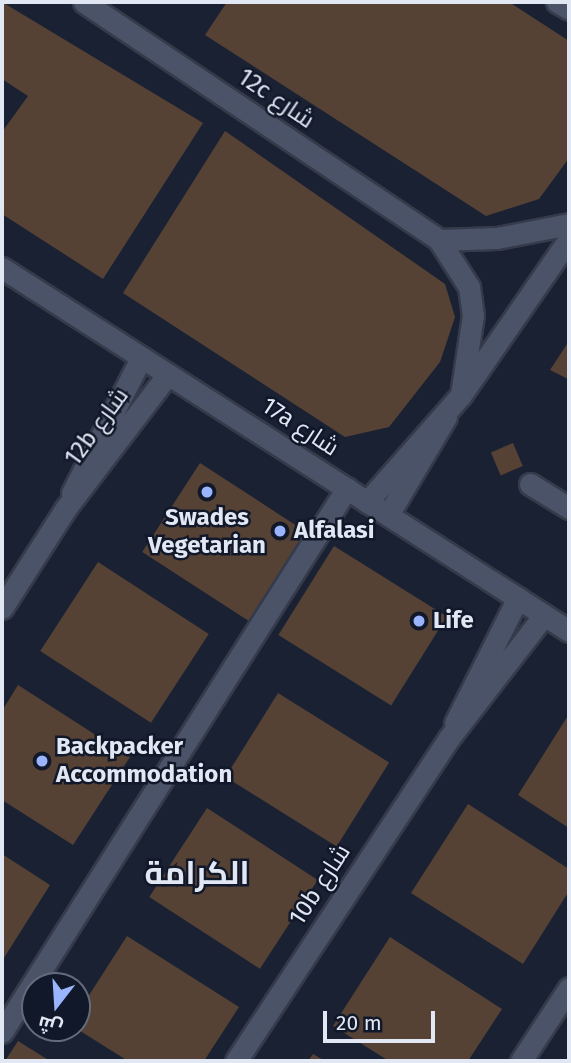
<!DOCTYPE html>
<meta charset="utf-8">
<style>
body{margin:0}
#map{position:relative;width:571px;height:1063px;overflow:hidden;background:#1a2133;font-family:"Fira Sans",Cairo,sans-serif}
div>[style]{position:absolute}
.building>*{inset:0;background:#564235;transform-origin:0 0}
.roads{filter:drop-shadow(2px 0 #353b4a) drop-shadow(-2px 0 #353b4a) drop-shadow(0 2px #353b4a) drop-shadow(0 -2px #353b4a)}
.minor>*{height:21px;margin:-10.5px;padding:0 10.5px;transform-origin:10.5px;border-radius:10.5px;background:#4b5368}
.dots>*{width:19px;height:19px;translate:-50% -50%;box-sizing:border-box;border:4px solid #111829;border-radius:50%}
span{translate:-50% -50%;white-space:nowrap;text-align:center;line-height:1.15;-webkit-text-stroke:5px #111829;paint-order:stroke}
.street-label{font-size:24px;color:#e1e7f3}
.poi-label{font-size:24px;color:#e1e7f3;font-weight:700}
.left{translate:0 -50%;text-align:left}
.district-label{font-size:32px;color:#e1e7f3;font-weight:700}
.frame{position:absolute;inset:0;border:4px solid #e1e7f3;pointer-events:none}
.north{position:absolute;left:21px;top:972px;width:70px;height:70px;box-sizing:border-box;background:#111829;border:2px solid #646b7a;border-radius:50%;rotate:197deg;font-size:19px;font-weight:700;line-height:28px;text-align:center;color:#e1e7f3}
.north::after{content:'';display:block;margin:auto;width:24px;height:32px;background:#9ab5fd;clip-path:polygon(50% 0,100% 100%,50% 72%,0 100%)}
.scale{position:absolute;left:323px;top:1011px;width:112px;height:32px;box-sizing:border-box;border:4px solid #e1e7f3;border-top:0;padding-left:9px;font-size:21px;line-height:24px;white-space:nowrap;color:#e1e7f3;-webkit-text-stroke:5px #111829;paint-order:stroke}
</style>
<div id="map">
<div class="building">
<i style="clip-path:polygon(2px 2px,203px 123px,103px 279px,2px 214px,2px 132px,28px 96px,2px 79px)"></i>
<i style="clip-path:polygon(227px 2px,509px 2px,569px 41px,569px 158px,539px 199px,486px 216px,205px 35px)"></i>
<i style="clip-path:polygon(225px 131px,445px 284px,455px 317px,440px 362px,389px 427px,345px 437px,123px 293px)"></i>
<i style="clip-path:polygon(569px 341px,569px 377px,568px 379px,550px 370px)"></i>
<i style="left:513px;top:443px;width:25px;height:24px;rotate:67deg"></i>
<i style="left:200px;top:463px;width:132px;height:106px;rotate:33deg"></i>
<i style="left:334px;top:546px;width:133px;height:105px;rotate:32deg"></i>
<i style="left:98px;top:562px;width:132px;height:106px;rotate:33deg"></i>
<i style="clip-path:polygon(18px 685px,130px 757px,73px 845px,2px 800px,2px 711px)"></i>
<i style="left:278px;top:693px;width:131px;height:99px;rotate:32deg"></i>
<i style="clip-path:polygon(569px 714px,569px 828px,518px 795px)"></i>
<i style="clip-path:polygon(468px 804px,569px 869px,569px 891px,523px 964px,411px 893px)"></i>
<i style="left:207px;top:808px;width:132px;height:106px;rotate:33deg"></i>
<i style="clip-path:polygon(2px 854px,50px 885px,2px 961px)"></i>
<i style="clip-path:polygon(127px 936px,239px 1007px,204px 1061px,128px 1061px,77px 1029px,77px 1014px)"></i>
<i style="clip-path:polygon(390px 937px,502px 1009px,468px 1061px,389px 1061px,333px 1026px)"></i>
<i style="clip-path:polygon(18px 1041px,50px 1061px,5px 1061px)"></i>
<i style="clip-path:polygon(313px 1054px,325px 1061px,308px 1061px)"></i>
</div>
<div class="roads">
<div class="minor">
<i style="left:84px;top:2px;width:427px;rotate:33.8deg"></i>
<i style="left:439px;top:240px;width:56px;rotate:57.4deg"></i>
<i style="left:469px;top:287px;width:28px;rotate:82deg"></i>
<i style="left:473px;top:315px;width:81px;rotate:98.5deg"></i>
<i style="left:461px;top:395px;width:190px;rotate:-55.3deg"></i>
<i style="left:557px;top:2px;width:14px;rotate:30deg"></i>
<i style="left:439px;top:240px;width:58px;rotate:-2deg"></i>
<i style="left:497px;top:238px;width:73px;rotate:-11deg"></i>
<i style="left:2px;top:268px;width:673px;rotate:32.63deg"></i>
<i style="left:530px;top:484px;width:46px;rotate:31.6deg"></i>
<i style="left:72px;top:493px;width:152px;rotate:-62.9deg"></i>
<i style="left:367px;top:502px;width:142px;rotate:-48.7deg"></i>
<i style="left:388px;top:515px;width:114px;rotate:-59.4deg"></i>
<i style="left:2px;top:608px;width:119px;rotate:-57.4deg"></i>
<i style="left:66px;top:508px;width:168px;rotate:-52.7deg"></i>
<i style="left:455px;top:723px;width:140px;rotate:-63.3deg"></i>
<i style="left:2px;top:1032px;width:644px;rotate:-57.62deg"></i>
<i style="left:236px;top:1061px;width:387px;rotate:-56.6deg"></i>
<i style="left:449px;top:738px;width:155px;rotate:-52.3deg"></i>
<i style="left:521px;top:1061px;width:87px;rotate:-56.7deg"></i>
</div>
</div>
<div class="dots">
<i style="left:207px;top:492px;background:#9ab5fd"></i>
<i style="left:280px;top:531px;background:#9ab5fd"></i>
<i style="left:419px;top:621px;background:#9ab5fd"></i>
<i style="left:42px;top:761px;background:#9ab5fd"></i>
</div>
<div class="street-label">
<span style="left:276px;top:99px;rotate:34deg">12c شارع</span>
<span style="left:97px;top:427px;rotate:-54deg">12b شارع</span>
<span style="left:300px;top:427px;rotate:33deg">17a شارع</span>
<span style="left:320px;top:885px;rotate:-57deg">10b شارع</span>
</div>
<div class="poi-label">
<span style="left:207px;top:532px">Swades<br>Vegetarian</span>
<span class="left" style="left:294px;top:531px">Alfalasi</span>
<span class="left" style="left:433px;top:621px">Life</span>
<span class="left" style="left:56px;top:761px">Backpacker<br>Accommodation</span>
</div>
<div class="district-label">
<span style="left:197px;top:873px">الكرامة</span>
</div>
<div class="frame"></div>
<div class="north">ش</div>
<div class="scale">20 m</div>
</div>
